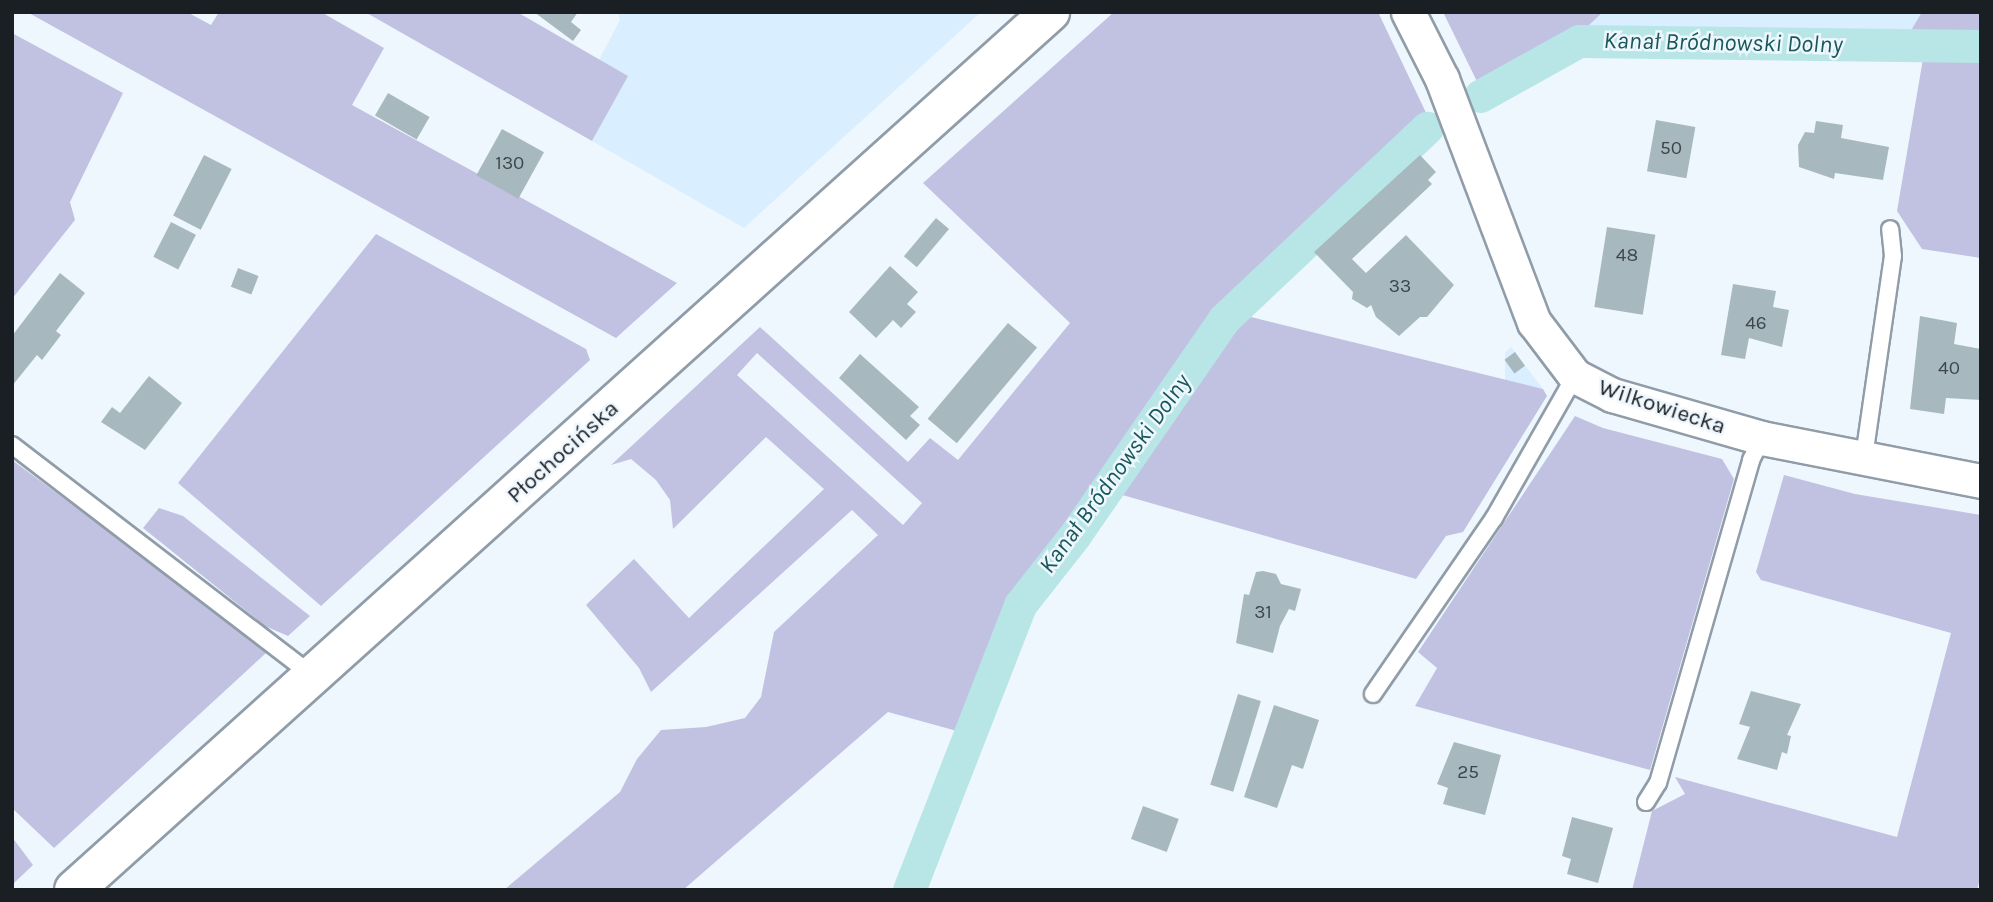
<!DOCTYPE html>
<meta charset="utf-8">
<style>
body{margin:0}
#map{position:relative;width:1993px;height:902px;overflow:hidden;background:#eff7fe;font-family:Karla,sans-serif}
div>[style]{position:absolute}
.built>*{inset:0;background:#d9eefe}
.green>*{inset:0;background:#c1c2e1}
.canal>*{height:33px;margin:-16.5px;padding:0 16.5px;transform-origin:16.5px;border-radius:16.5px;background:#b8e6e7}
.building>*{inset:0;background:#a7b9bf;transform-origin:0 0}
.roads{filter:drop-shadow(2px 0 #909da8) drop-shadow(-2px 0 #909da8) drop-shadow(0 2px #909da8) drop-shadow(0 -2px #909da8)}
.lane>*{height:16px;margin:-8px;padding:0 8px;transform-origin:8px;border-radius:8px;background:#fff}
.street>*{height:33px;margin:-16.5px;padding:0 16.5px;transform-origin:16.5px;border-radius:16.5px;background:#fff}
.secondary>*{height:38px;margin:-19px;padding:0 19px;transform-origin:19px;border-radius:19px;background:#fff}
span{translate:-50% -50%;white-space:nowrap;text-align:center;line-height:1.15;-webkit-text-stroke:5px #eff7fe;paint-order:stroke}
.number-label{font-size:19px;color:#3d464a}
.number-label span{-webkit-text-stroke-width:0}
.street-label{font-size:23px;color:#1a1f23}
.water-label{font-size:24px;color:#18585a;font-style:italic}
.frame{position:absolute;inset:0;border:14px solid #1a1f23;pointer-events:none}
</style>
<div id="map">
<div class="built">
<i style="clip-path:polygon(618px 12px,981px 12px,744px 228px,592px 141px,627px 76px,599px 60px,620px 20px)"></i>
<i style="clip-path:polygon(1603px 12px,1922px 12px,1910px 32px,1703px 29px,1573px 38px)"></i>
<i style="clip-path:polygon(1511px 347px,1515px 352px,1543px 389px,1505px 380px,1505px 353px)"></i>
</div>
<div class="green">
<i style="clip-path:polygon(27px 12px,187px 12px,211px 25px,219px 12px,321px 12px,384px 48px,352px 105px,677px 283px,616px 338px)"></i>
<i style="clip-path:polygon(365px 12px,517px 12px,628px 76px,592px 141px)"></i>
<i style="clip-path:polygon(evenodd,1114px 12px,1378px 12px,1429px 119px,1432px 139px,1239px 314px,1543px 389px,1547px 396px,1463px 532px,1446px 536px,1416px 579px,1112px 492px,1034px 602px,1011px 644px,976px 736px,985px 740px,927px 890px,897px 890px,957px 731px,888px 712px,683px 890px,504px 890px,620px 792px,637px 759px,661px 730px,706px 727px,745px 718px,761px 697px,774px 632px,878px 535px,852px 510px,651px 692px,639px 668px,586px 605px,634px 559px,689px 618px,824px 489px,766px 437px,673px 529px,670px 500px,656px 480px,631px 459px,611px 465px,760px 327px,908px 462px,930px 438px,958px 460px,1070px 323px,923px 183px,1114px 12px,757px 353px,922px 503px,903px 525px,737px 375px,757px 353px)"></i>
<i style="clip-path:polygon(1443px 12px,1603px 12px,1575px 38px,1703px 29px,1910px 32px,1922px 12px,1981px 12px,1981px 258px,1922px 249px,1897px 211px,1924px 53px,1579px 50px,1488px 104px)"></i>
<i style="clip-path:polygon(12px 33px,123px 93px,70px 202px,75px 220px,12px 299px)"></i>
<i style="clip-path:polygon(376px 234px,586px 349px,590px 360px,321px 606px,178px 483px)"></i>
<i style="clip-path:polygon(1575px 416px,1603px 428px,1722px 459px,1734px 479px,1650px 770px,1415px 706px,1437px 668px,1418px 652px)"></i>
<i style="clip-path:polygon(12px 460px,256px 640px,266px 653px,54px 848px,12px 808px)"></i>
<i style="clip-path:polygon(1784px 475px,1855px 494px,1981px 515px,1981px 875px,1977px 890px,1632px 890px,1652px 811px,1685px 794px,1675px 777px,1897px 837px,1951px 633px,1761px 580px,1756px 572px)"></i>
<i style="clip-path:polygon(159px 508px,183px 516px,310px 616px,288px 636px,265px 626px,143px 528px)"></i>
<i style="clip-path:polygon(12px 837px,33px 865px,12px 885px)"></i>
</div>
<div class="canal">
<i style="left:1480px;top:96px;width:113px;rotate:-29.1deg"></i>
<i style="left:1579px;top:41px;width:402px;rotate:0.7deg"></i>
<i style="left:909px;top:890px;width:306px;rotate:-68.7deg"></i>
<i style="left:1020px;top:605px;width:89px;rotate:-51.8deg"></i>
<i style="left:1075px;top:535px;width:262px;rotate:-55.4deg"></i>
<i style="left:1224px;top:319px;width:279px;rotate:-43.3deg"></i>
</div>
<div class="building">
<i style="clip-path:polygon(534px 12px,578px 12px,571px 22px,581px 30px,573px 41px)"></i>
<i style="left:388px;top:93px;width:48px;height:26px;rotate:30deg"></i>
<i style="left:1656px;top:120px;width:40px;height:52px;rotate:10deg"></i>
<i style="clip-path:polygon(1816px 121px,1843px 125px,1841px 138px,1889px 147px,1883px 180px,1835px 173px,1834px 179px,1799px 167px,1798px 145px,1805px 132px,1814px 133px)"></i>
<i style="left:502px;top:129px;width:48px;height:53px;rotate:29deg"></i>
<i style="left:204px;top:155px;width:31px;height:68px;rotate:27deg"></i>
<i style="clip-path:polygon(1420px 155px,1436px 172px,1428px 180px,1432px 184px,1352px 259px,1366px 273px,1406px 235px,1454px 285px,1427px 317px,1420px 317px,1399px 336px,1376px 317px,1371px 305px,1367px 308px,1352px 299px,1353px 292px,1314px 252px)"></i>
<i style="left:936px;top:218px;width:17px;height:50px;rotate:40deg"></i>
<i style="left:171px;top:222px;width:28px;height:39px;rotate:27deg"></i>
<i style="left:1607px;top:227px;width:49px;height:81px;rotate:9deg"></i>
<i style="clip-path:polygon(890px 266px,918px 292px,907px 304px,916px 312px,901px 328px,893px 320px,876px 338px,849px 312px)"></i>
<i style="left:238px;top:268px;width:22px;height:20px;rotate:21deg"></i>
<i style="clip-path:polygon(60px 273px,85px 293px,56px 331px,61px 335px,42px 360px,37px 355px,12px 386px,12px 336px)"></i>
<i style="clip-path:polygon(1733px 284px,1776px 291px,1773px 307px,1789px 310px,1782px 347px,1749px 338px,1745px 359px,1721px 355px)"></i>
<i style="clip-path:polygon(1920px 316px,1957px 323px,1954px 344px,1981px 349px,1981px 400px,1946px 398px,1944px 414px,1910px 409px)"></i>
<i style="left:1008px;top:323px;width:38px;height:125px;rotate:40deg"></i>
<i style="left:1515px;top:352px;width:17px;height:13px;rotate:54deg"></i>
<i style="clip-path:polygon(860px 354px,919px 407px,910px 416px,920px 425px,906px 440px,839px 378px)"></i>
<i style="clip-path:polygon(149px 376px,182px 403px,145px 450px,101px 422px,112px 407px,120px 413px)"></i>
<i style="clip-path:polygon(1263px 571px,1276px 574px,1281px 584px,1301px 589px,1295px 611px,1289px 609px,1280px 626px,1273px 653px,1236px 643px,1244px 594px,1249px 595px,1256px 572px)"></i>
<i style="clip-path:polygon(1751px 691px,1801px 704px,1787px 735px,1791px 736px,1787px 754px,1782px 752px,1777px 770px,1737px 759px,1750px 727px,1739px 724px)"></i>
<i style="left:1238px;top:694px;width:24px;height:95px;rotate:17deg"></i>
<i style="clip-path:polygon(1274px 705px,1319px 720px,1303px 769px,1292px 765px,1277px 808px,1244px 797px)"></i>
<i style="clip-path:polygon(1454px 742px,1501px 755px,1485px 815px,1443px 804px,1448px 788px,1437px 784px)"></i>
<i style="left:1143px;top:806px;width:38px;height:35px;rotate:20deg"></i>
<i style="clip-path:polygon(1572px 817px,1613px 828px,1598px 883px,1567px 874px,1571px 859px,1562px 856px)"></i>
</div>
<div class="roads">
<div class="lane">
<i style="left:12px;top:445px;width:379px;rotate:37.5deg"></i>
<i style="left:1864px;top:457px;width:203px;rotate:-81.8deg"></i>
<i style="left:1893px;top:256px;width:27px;rotate:-96deg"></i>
<i style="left:1373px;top:694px;width:214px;rotate:-55.5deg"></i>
<i style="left:1494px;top:518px;width:163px;rotate:-60.3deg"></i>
<i style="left:1646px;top:802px;width:22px;rotate:-58deg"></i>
<i style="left:1658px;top:783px;width:336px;rotate:-73.9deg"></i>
<i style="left:1751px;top:460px;width:25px;rotate:-63deg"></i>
</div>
<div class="street">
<i style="left:1408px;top:12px;width:75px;rotate:63.1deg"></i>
<i style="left:1442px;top:79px;width:260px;rotate:69.3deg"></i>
<i style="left:1534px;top:322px;width:68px;rotate:52.8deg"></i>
<i style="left:1575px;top:376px;width:42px;rotate:27.2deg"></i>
<i style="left:1612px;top:395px;width:156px;rotate:16deg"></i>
<i style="left:1762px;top:438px;width:223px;rotate:11.1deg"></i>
</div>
<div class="secondary">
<i style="left:74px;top:890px;width:1313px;rotate:-41.97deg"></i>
</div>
</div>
<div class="number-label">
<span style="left:1671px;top:149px">50</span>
<span style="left:510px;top:164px">130</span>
<span style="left:1627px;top:256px">48</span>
<span style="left:1400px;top:287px">33</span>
<span style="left:1756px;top:324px">46</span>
<span style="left:1949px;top:369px">40</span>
<span style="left:1263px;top:613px">31</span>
<span style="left:1468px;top:773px">25</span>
</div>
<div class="street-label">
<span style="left:1662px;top:407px;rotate:18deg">Wilkowiecka</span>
<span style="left:563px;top:452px;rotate:-42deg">Płochocińska</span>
</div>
<div class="water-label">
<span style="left:1723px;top:43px;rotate:1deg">Kanał Bródnowski Dolny</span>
<span style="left:1115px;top:474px;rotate:-54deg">Kanał Bródnowski Dolny</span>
</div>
<div class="frame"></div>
</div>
